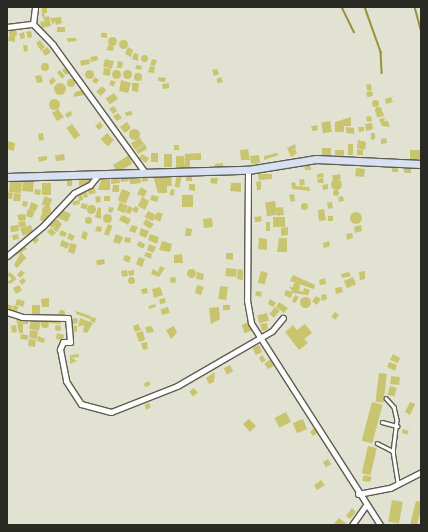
<!DOCTYPE html>
<style>
body{margin:0}
#map{position:relative;width:428px;height:532px;overflow:hidden;background:#e2e2d2;font-family:Commissioner,sans-serif}
div>[style]{position:absolute}
.stream>*{height:1.5px;margin:-0.75px;padding:0 0.75px;transform-origin:0.75px;border-radius:0.75px;background:#97913a}
.building>*{inset:0;background:#c9c46e;transform-origin:0 0}
.round{border-radius:50%}
.roads{filter:drop-shadow(1px 0 #5e5d50) drop-shadow(-1px 0 #5e5d50) drop-shadow(0 1px #5e5d50) drop-shadow(0 -1px #5e5d50)}
.lane>*{height:2.5px;margin:-1.25px;padding:0 1.25px;transform-origin:1.25px;border-radius:1.25px;background:#fff}
.street>*{height:5px;margin:-2.5px;padding:0 2.5px;transform-origin:2.5px;border-radius:2.5px;background:#fff}
.secondary>*{height:7px;margin:-3.5px;padding:0 3.5px;transform-origin:3.5px;border-radius:3.5px;background:#d7e1f2}
span{translate:-50% -50%;white-space:nowrap;text-align:center;line-height:1.15;-webkit-text-stroke:3.5px #e2e2d2;paint-order:stroke}
.frame{position:absolute;inset:0;border:8px solid #2a2a24;pointer-events:none}
</style>
<div id="map">
<div class="stream">
<i style="left:342px;top:7px;width:28px;rotate:64deg"></i>
<i style="left:365px;top:7px;width:48px;rotate:70.4deg"></i>
<i style="left:381px;top:52px;width:21px;rotate:87deg"></i>
<i style="left:415px;top:7px;width:23px;rotate:75deg"></i>
</div>
<div class="building">
<i style="clip-path:polygon(47px 7px,47px 13px,42px 13px,42px 8px)"></i>
<i style="clip-path:polygon(44px 13px,45px 17px,49px 16px,51px 26px,46px 27px,45px 23px,46px 27px,42px 28px,40px 22px,45px 21px,41px 14px)"></i>
<i style="clip-path:polygon(61px 17px,62px 23px,56px 25px,55px 21px,53px 25px,50px 18px)"></i>
<i style="left:57px;top:27px;width:8px;height:5px"></i>
<i class="round" style="left:9px;top:29px;width:8px;height:8px"></i>
<i style="clip-path:polygon(31px 31px,32px 37px,28px 38px,26px 32px)"></i>
<i style="clip-path:polygon(24px 32px,25px 38px,21px 39px,19px 34px)"></i>
<i style="clip-path:polygon(101px 33px,107px 33px,107px 38px,101px 37px)"></i>
<i style="clip-path:polygon(9px 36px,15px 37px,15px 42px,8px 41px)"></i>
<i class="round" style="left:107.5px;top:36.5px;width:9px;height:9px"></i>
<i style="clip-path:polygon(67px 38px,76px 38px,77px 41px,68px 42px)"></i>
<i class="round" style="left:118.5px;top:39.5px;width:9px;height:9px"></i>
<i style="clip-path:polygon(40px 40px,45px 47px,41px 51px,36px 43px)"></i>
<i style="clip-path:polygon(23px 45px,27px 45px,28px 51px,24px 52px)"></i>
<i style="clip-path:polygon(108px 45px,114px 47px,113px 51px,107px 50px)"></i>
<i style="clip-path:polygon(47px 47px,51px 52px,45px 56px,42px 51px)"></i>
<i style="clip-path:polygon(128px 47px,133px 50px,131px 57px,125px 54px)"></i>
<i style="clip-path:polygon(134px 53px,138px 54px,138px 61px,132px 59px)"></i>
<i class="round" style="left:140.5px;top:54.5px;width:7px;height:7px"></i>
<i style="clip-path:polygon(97px 56px,98px 60px,91px 62px,90px 57px)"></i>
<i style="left:89px;top:59px;width:5px;height:9px;rotate:79deg"></i>
<i style="left:105px;top:59px;width:9px;height:8px;rotate:13deg"></i>
<i style="clip-path:polygon(152px 59px,157px 60px,155px 66px,150px 65px)"></i>
<i style="clip-path:polygon(118px 61px,123px 62px,122px 68px,117px 68px)"></i>
<i class="round" style="left:41px;top:63px;width:8px;height:8px"></i>
<i style="left:136px;top:65px;width:6px;height:4px;rotate:9deg"></i>
<i style="clip-path:polygon(150px 66px,155px 67px,154px 73px,148px 72px)"></i>
<i style="clip-path:polygon(64px 68px,69px 73px,66px 75px,62px 70px)"></i>
<i style="left:104px;top:68px;width:7px;height:7px;rotate:8deg"></i>
<i style="clip-path:polygon(217px 69px,219px 74px,214px 76px,212px 70px)"></i>
<i class="round" style="left:122.5px;top:69.5px;width:9px;height:9px"></i>
<i class="round" style="left:111.5px;top:69.5px;width:9px;height:9px"></i>
<i class="round" style="left:84.5px;top:69.5px;width:9px;height:9px"></i>
<i style="left:60px;top:70px;width:8px;height:4px;rotate:50deg"></i>
<i class="round" style="left:134px;top:73px;width:8px;height:8px"></i>
<i style="clip-path:polygon(41px 75px,43px 82px,37px 83px,35px 76px)"></i>
<i style="clip-path:polygon(53px 77px,56px 81px,51px 85px,49px 81px)"></i>
<i style="left:95px;top:77px;width:5px;height:5px;rotate:37deg"></i>
<i style="clip-path:polygon(158px 77px,166px 78px,165px 82px,158px 81px)"></i>
<i style="left:221px;top:77px;width:5px;height:5px;rotate:68deg"></i>
<i class="round" style="left:67px;top:79px;width:8px;height:8px"></i>
<i style="left:111px;top:80px;width:5px;height:5px;rotate:22deg"></i>
<i style="clip-path:polygon(121px 80px,131px 83px,128px 93px,119px 91px)"></i>
<i class="round" style="left:54px;top:83px;width:12px;height:12px"></i>
<i style="clip-path:polygon(132px 83px,139px 83px,138px 92px,132px 91px)"></i>
<i style="clip-path:polygon(169px 83px,169px 88px,163px 89px,162px 84px)"></i>
<i style="left:371px;top:84px;width:6px;height:5px;rotate:81deg"></i>
<i style="left:102px;top:86px;width:6px;height:8px;rotate:45deg"></i>
<i style="clip-path:polygon(83px 90px,84px 95px,73px 97px,75px 92px)"></i>
<i style="left:372px;top:91px;width:5px;height:6px;rotate:79deg"></i>
<i style="left:114px;top:93px;width:7px;height:10px;rotate:56deg"></i>
<i style="clip-path:polygon(391px 97px,393px 102px,386px 104px,385px 99px)"></i>
<i class="round" style="left:48.5px;top:98.5px;width:11px;height:11px"></i>
<i class="round" style="left:371.5px;top:99.5px;width:7px;height:7px"></i>
<i style="clip-path:polygon(114px 106px,117px 111px,113px 114px,109px 109px)"></i>
<i class="round" style="left:374.5px;top:106.5px;width:7px;height:7px"></i>
<i style="clip-path:polygon(58px 109px,64px 117px,57px 121px,52px 113px)"></i>
<i style="clip-path:polygon(71px 111px,72px 115px,67px 118px,65px 114px)"></i>
<i style="clip-path:polygon(132px 111px,132px 115px,126px 116px,125px 112px)"></i>
<i style="left:383px;top:112px;width:4px;height:7px;rotate:76deg"></i>
<i style="clip-path:polygon(118px 113px,122px 118px,117px 121px,113px 116px)"></i>
<i style="left:371px;top:116px;width:5px;height:5px;rotate:79deg"></i>
<i style="clip-path:polygon(351px 117px,351px 126px,344px 126px,344px 132px,335px 132px,335px 122px)"></i>
<i style="clip-path:polygon(385px 118px,384px 121px,388px 121px,390px 127px,382px 126px,379px 119px)"></i>
<i style="left:330px;top:121px;width:11px;height:9px;rotate:80deg"></i>
<i style="clip-path:polygon(100px 122px,103px 126px,99px 130px,95px 126px)"></i>
<i style="clip-path:polygon(127px 122px,131px 128px,125px 133px,120px 127px)"></i>
<i style="clip-path:polygon(372px 123px,373px 129px,366px 131px,365px 124px)"></i>
<i style="left:72px;top:124px;width:14px;height:7px;rotate:54deg"></i>
<i style="left:317px;top:125px;width:5px;height:6px;rotate:79deg"></i>
<i style="clip-path:polygon(346px 127px,354px 128px,354px 134px,346px 133px)"></i>
<i style="clip-path:polygon(358px 127px,364px 127px,364px 131px,359px 132px)"></i>
<i class="round" style="left:128.5px;top:128.5px;width:11px;height:11px"></i>
<i style="left:43px;top:133px;width:7px;height:5px;rotate:82deg"></i>
<i style="left:107px;top:133px;width:10px;height:9px;rotate:45deg"></i>
<i style="clip-path:polygon(371px 133px,375px 133px,375px 139px,371px 140px)"></i>
<i style="clip-path:polygon(140px 138px,144px 144px,135px 150px,131px 143px)"></i>
<i style="clip-path:polygon(386px 138px,387px 143px,381px 144px,381px 139px)"></i>
<i style="clip-path:polygon(358px 140px,366px 142px,365px 150px,357px 148px)"></i>
<i style="clip-path:polygon(7px 141px,15px 143px,14px 151px,7px 149px)"></i>
<i style="clip-path:polygon(145px 144px,147px 149px,138px 154px,136px 150px)"></i>
<i style="clip-path:polygon(295px 144px,296px 149px,291px 150px,296px 150px,297px 153px,291px 157px,287px 148px)"></i>
<i style="left:348px;top:144px;width:5px;height:11px"></i>
<i style="left:174px;top:145px;width:5px;height:5px"></i>
<i style="left:322px;top:148px;width:9px;height:7px"></i>
<i style="clip-path:polygon(248px 149px,250px 160px,241px 160px,240px 150px)"></i>
<i style="clip-path:polygon(357px 149px,363px 150px,363px 155px,357px 155px)"></i>
<i style="left:335px;top:150px;width:9px;height:7px"></i>
<i style="left:410px;top:150px;width:11px;height:10px"></i>
<i style="left:151px;top:153px;width:7px;height:9px"></i>
<i style="clip-path:polygon(201px 153px,201px 160px,190px 160px,190px 167px,184px 167px,185px 154px)"></i>
<i style="clip-path:polygon(277px 153px,279px 155px,264px 160px,264px 156px)"></i>
<i style="left:64px;top:154px;width:6px;height:9px;rotate:81deg"></i>
<i style="clip-path:polygon(142px 154px,149px 158px,146px 163px,139px 158px)"></i>
<i style="left:164px;top:154px;width:8px;height:13px"></i>
<i style="clip-path:polygon(129px 155px,132px 164px,117px 172px,113px 165px)"></i>
<i style="left:259px;top:155px;width:8px;height:9px;rotate:83deg"></i>
<i style="clip-path:polygon(47px 156px,47px 160px,39px 162px,38px 157px)"></i>
<i style="left:176px;top:156px;width:8px;height:12px"></i>
<i style="clip-path:polygon(223px 163px,223px 167px,215px 167px,215px 164px)"></i>
<i style="clip-path:polygon(304px 164px,310px 164px,311px 170px,305px 170px)"></i>
<i style="left:392px;top:166px;width:6px;height:6px"></i>
<i style="left:356px;top:168px;width:9px;height:8px;rotate:6deg"></i>
<i style="left:404px;top:168px;width:7px;height:5px"></i>
<i style="left:147px;top:173px;width:8px;height:6px;rotate:83deg"></i>
<i style="clip-path:polygon(323px 173px,324px 177px,317px 178px,317px 174px)"></i>
<i style="left:177px;top:174px;width:5px;height:13px;rotate:11deg"></i>
<i style="clip-path:polygon(258px 174px,272px 174px,272px 179px,259px 180px)"></i>
<i style="left:340px;top:174px;width:5px;height:8px;rotate:79deg"></i>
<i style="left:128px;top:175px;width:6px;height:8px;rotate:81deg"></i>
<i style="left:140px;top:175px;width:8px;height:11px;rotate:83deg"></i>
<i style="clip-path:polygon(171px 175px,172px 186px,167px 186px,167px 193px,158px 193px,153px 176px)"></i>
<i style="left:186px;top:175px;width:6px;height:6px"></i>
<i style="clip-path:polygon(102px 177px,110px 177px,110px 190px,98px 190px)"></i>
<i style="clip-path:polygon(111px 177px,119px 177px,120px 183px,111px 184px)"></i>
<i style="clip-path:polygon(92px 178px,92px 182px,79px 186px,79px 179px)"></i>
<i style="clip-path:polygon(211px 178px,218px 178px,217px 184px,210px 183px)"></i>
<i style="clip-path:polygon(323px 178px,324px 183px,318px 183px,317px 179px)"></i>
<i class="round" style="left:330.5px;top:178.5px;width:11px;height:11px"></i>
<i style="left:23px;top:179px;width:11px;height:12px;rotate:5deg"></i>
<i style="left:67px;top:179px;width:5px;height:7px"></i>
<i style="left:304px;top:179px;width:6px;height:5px;rotate:81deg"></i>
<i style="left:10px;top:180px;width:12px;height:12px;rotate:5deg"></i>
<i style="clip-path:polygon(261px 181px,261px 190px,257px 190px,256px 182px)"></i>
<i style="clip-path:polygon(295px 182px,296px 186px,309px 187px,310px 191px,292px 189px,291px 183px)"></i>
<i style="left:42px;top:183px;width:9px;height:12px"></i>
<i style="clip-path:polygon(231px 183px,241px 183px,241px 192px,230px 191px)"></i>
<i style="clip-path:polygon(189px 184px,195px 184px,195px 191px,189px 190px)"></i>
<i style="clip-path:polygon(328px 184px,328px 189px,323px 190px,322px 185px)"></i>
<i style="clip-path:polygon(113px 185px,119px 185px,119px 192px,112px 192px)"></i>
<i style="left:94px;top:186px;width:7px;height:7px;rotate:74deg"></i>
<i style="clip-path:polygon(141px 187px,147px 191px,144px 197px,137px 194px)"></i>
<i style="left:35px;top:189px;width:6px;height:5px;rotate:9deg"></i>
<i style="clip-path:polygon(86px 189px,88px 197px,84px 198px,81px 190px)"></i>
<i style="left:122px;top:189px;width:9px;height:12px;rotate:21deg"></i>
<i style="left:171px;top:189px;width:4px;height:6px;rotate:14deg"></i>
<i class="round" style="left:333px;top:190px;width:6px;height:6px"></i>
<i style="clip-path:polygon(7px 192px,13px 193px,12px 199px,7px 198px)"></i>
<i style="clip-path:polygon(14px 193px,21px 194px,20px 201px,13px 201px)"></i>
<i style="clip-path:polygon(78px 194px,82px 194px,83px 200px,79px 201px)"></i>
<i style="clip-path:polygon(294px 194px,295px 201px,291px 202px,289px 195px)"></i>
<i style="clip-path:polygon(152px 195px,159px 197px,157px 202px,150px 200px)"></i>
<i style="left:182px;top:195px;width:11px;height:12px"></i>
<i style="left:45px;top:196px;width:8px;height:9px;rotate:23deg"></i>
<i style="left:100px;top:196px;width:6px;height:5px;rotate:81deg"></i>
<i style="left:104px;top:196px;width:6px;height:5px"></i>
<i style="left:343px;top:196px;width:5px;height:5px;rotate:79deg"></i>
<i style="clip-path:polygon(142px 197px,149px 201px,145px 210px,138px 206px)"></i>
<i style="left:79px;top:200px;width:4px;height:7px;rotate:76deg"></i>
<i style="left:23px;top:201px;width:5px;height:5px;rotate:11deg"></i>
<i style="left:275px;top:201px;width:14px;height:10px;rotate:82deg"></i>
<i style="clip-path:polygon(31px 202px,38px 205px,36px 211px,29px 209px)"></i>
<i style="clip-path:polygon(120px 202px,128px 206px,124px 213px,117px 210px)"></i>
<i style="left:332px;top:202px;width:6px;height:5px;rotate:81deg"></i>
<i class="round" style="left:300.5px;top:202.5px;width:7px;height:7px"></i>
<i style="left:82px;top:203px;width:6px;height:5px;rotate:18deg"></i>
<i class="round" style="left:86.5px;top:204.5px;width:9px;height:9px"></i>
<i class="round" style="left:41.5px;top:205.5px;width:9px;height:9px"></i>
<i style="clip-path:polygon(129px 206px,133px 208px,130px 214px,125px 212px)"></i>
<i style="clip-path:polygon(135px 206px,139px 208px,137px 213px,132px 211px)"></i>
<i style="clip-path:polygon(98px 207px,101px 208px,101px 219px,95px 217px)"></i>
<i style="clip-path:polygon(109px 207px,114px 208px,112px 213px,108px 212px)"></i>
<i style="left:283px;top:207px;width:8px;height:7px;rotate:83deg"></i>
<i style="clip-path:polygon(28px 209px,35px 211px,32px 218px,26px 216px)"></i>
<i style="left:60px;top:209px;width:12px;height:9px;rotate:24deg"></i>
<i style="clip-path:polygon(324px 209px,326px 220px,319px 221px,318px 210px)"></i>
<i style="left:148px;top:211px;width:9px;height:7px;rotate:27deg"></i>
<i class="round" style="left:350px;top:212px;width:12px;height:12px"></i>
<i style="left:157px;top:212px;width:6px;height:8px;rotate:18deg"></i>
<i style="clip-path:polygon(42px 213px,50px 216px,46px 223px,40px 220px)"></i>
<i class="round" style="left:102.5px;top:213.5px;width:9px;height:9px"></i>
<i style="clip-path:polygon(25px 214px,26px 220px,19px 221px,17px 215px)"></i>
<i style="clip-path:polygon(122px 215px,131px 219px,128px 225px,119px 220px)"></i>
<i style="left:261px;top:216px;width:5px;height:7px;rotate:79deg"></i>
<i style="left:328px;top:216px;width:5px;height:5px"></i>
<i class="round" style="left:84.5px;top:216.5px;width:7px;height:7px"></i>
<i style="left:273px;top:217px;width:12px;height:10px"></i>
<i style="left:212px;top:218px;width:9px;height:9px;rotate:84deg"></i>
<i style="clip-path:polygon(57px 219px,62px 224px,57px 232px,53px 229px,55px 225px,52px 228px,48px 224px)"></i>
<i style="clip-path:polygon(146px 219px,154px 224px,150px 229px,143px 224px)"></i>
<i style="left:25px;top:221px;width:5px;height:7px;rotate:79deg"></i>
<i style="left:266px;top:222px;width:4px;height:9px"></i>
<i style="left:108px;top:224px;width:5px;height:11px;rotate:22deg"></i>
<i style="left:18px;top:225px;width:6px;height:8px;rotate:81deg"></i>
<i style="clip-path:polygon(31px 225px,33px 232px,23px 236px,20px 228px)"></i>
<i style="clip-path:polygon(132px 225px,138px 227px,135px 233px,129px 231px)"></i>
<i style="clip-path:polygon(361px 225px,362px 231px,355px 233px,354px 227px)"></i>
<i style="clip-path:polygon(97px 226px,102px 227px,101px 232px,95px 231px)"></i>
<i style="clip-path:polygon(288px 227px,288px 235px,281px 236px,281px 228px)"></i>
<i style="clip-path:polygon(51px 228px,56px 233px,52px 236px,47px 232px)"></i>
<i style="clip-path:polygon(141px 228px,149px 231px,146px 238px,139px 235px)"></i>
<i style="clip-path:polygon(186px 228px,192px 229px,191px 236px,185px 236px)"></i>
<i style="clip-path:polygon(61px 230px,67px 233px,65px 237px,59px 235px)"></i>
<i style="clip-path:polygon(83px 231px,88px 233px,86px 240px,81px 238px)"></i>
<i style="clip-path:polygon(69px 233px,75px 236px,72px 241px,67px 238px)"></i>
<i style="clip-path:polygon(352px 233px,353px 238px,347px 240px,346px 234px)"></i>
<i style="left:18px;top:234px;width:5px;height:6px;rotate:79deg"></i>
<i style="clip-path:polygon(116px 234px,123px 237px,120px 244px,113px 242px)"></i>
<i style="clip-path:polygon(150px 234px,159px 237px,157px 244px,148px 240px)"></i>
<i style="clip-path:polygon(36px 236px,39px 240px,35px 244px,32px 240px)"></i>
<i style="left:125px;top:237px;width:6px;height:5px;rotate:9deg"></i>
<i style="clip-path:polygon(259px 238px,267px 239px,267px 250px,258px 249px)"></i>
<i style="clip-path:polygon(279px 238px,287px 238px,287px 252px,277px 252px)"></i>
<i style="left:62px;top:240px;width:8px;height:6px;rotate:23deg"></i>
<i style="left:139px;top:241px;width:7px;height:5px;rotate:27deg"></i>
<i style="clip-path:polygon(162px 241px,172px 244px,170px 252px,159px 250px)"></i>
<i style="clip-path:polygon(329px 241px,330px 246px,324px 248px,323px 243px)"></i>
<i style="clip-path:polygon(70px 243px,77px 245px,74px 254px,68px 252px)"></i>
<i style="clip-path:polygon(149px 244px,156px 247px,153px 253px,147px 250px)"></i>
<i style="clip-path:polygon(24px 246px,27px 249px,15px 256px,11px 251px)"></i>
<i style="clip-path:polygon(21px 252px,26px 258px,17px 268px,14px 265px)"></i>
<i style="clip-path:polygon(146px 252px,152px 254px,151px 259px,144px 256px)"></i>
<i style="clip-path:polygon(226px 253px,233px 253px,233px 260px,226px 259px)"></i>
<i style="clip-path:polygon(182px 254px,183px 263px,174px 263px,174px 255px)"></i>
<i style="clip-path:polygon(125px 255px,131px 257px,129px 263px,123px 260px)"></i>
<i style="clip-path:polygon(139px 257px,145px 259px,142px 267px,136px 264px)"></i>
<i style="left:104px;top:259px;width:5px;height:8px;rotate:79deg"></i>
<i style="clip-path:polygon(160px 266px,165px 268px,159px 277px,151px 274px,153px 269px,158px 272px)"></i>
<i style="left:226px;top:268px;width:11px;height:8px;rotate:5deg"></i>
<i class="round" style="left:186.5px;top:268.5px;width:9px;height:9px"></i>
<i style="clip-path:polygon(238px 269px,243px 270px,243px 280px,237px 279px)"></i>
<i style="clip-path:polygon(21px 270px,25px 273px,20px 278px,17px 275px)"></i>
<i style="left:127px;top:270px;width:6px;height:6px;rotate:81deg"></i>
<i style="clip-path:polygon(134px 270px,134px 275px,129px 276px,128px 271px)"></i>
<i style="left:261px;top:271px;width:7px;height:12px;rotate:16deg"></i>
<i style="clip-path:polygon(365px 271px,365px 279px,360px 280px,359px 272px)"></i>
<i style="clip-path:polygon(10px 272px,17px 279px,10px 284px,7px 282px,12px 279px,7px 275px)"></i>
<i style="clip-path:polygon(197px 272px,204px 274px,203px 280px,196px 279px)"></i>
<i style="clip-path:polygon(349px 272px,351px 276px,342px 278px,341px 274px)"></i>
<i style="clip-path:polygon(293px 275px,315px 285px,314px 289px,290px 281px)"></i>
<i class="round" style="left:127.5px;top:276.5px;width:7px;height:7px"></i>
<i style="left:353px;top:277px;width:8px;height:10px;rotate:67deg"></i>
<i class="round" style="left:170px;top:277px;width:6px;height:6px"></i>
<i style="clip-path:polygon(23px 278px,26px 281px,22px 285px,19px 281px)"></i>
<i style="clip-path:polygon(325px 278px,326px 284px,320px 285px,319px 280px)"></i>
<i class="round" style="left:292.5px;top:282.5px;width:7px;height:7px"></i>
<i style="clip-path:polygon(19px 285px,22px 290px,16px 294px,13px 288px)"></i>
<i style="clip-path:polygon(197px 285px,204px 287px,201px 295px,195px 293px)"></i>
<i style="left:220px;top:286px;width:8px;height:13px;rotate:7deg"></i>
<i style="clip-path:polygon(289px 286px,303px 292px,304px 288px,310px 290px,308px 295px,293px 293px)"></i>
<i style="clip-path:polygon(160px 287px,163px 295px,154px 298px,152px 289px)"></i>
<i style="clip-path:polygon(342px 287px,343px 292px,336px 294px,335px 288px)"></i>
<i style="left:147px;top:288px;width:5px;height:6px;rotate:79deg"></i>
<i style="clip-path:polygon(286px 290px,293px 292px,291px 298px,284px 295px)"></i>
<i style="clip-path:polygon(256px 291px,262px 292px,261px 297px,255px 295px)"></i>
<i style="clip-path:polygon(326px 294px,327px 299px,322px 301px,321px 295px)"></i>
<i style="left:295px;top:295px;width:4px;height:7px;rotate:27deg"></i>
<i style="clip-path:polygon(316px 296px,321px 299px,317px 305px,312px 301px)"></i>
<i class="round" style="left:299.5px;top:296.5px;width:11px;height:11px"></i>
<i style="clip-path:polygon(49px 298px,49px 307px,42px 307px,41px 299px)"></i>
<i style="left:165px;top:298px;width:5px;height:6px;rotate:79deg"></i>
<i style="left:17px;top:299px;width:8px;height:6px;rotate:14deg"></i>
<i style="clip-path:polygon(270px 299px,276px 303px,273px 307px,268px 304px)"></i>
<i style="clip-path:polygon(279px 302px,288px 308px,284px 313px,276px 307px)"></i>
<i style="clip-path:polygon(7px 304px,13px 306px,11px 311px,7px 310px)"></i>
<i style="left:155px;top:304px;width:3px;height:7px;rotate:72deg"></i>
<i style="left:14px;top:305px;width:5px;height:5px;rotate:22deg"></i>
<i style="left:32px;top:305px;width:8px;height:11px"></i>
<i style="left:223px;top:305px;width:7px;height:5px"></i>
<i style="left:168px;top:307px;width:6px;height:8px;rotate:72deg"></i>
<i style="clip-path:polygon(219px 307px,220px 319px,211px 324px,209px 308px)"></i>
<i style="left:275px;top:307px;width:6px;height:9px;rotate:39deg"></i>
<i class="round" style="left:59px;top:310px;width:6px;height:6px"></i>
<i style="clip-path:polygon(76px 311px,91px 316px,90px 319px,76px 314px)"></i>
<i style="left:335px;top:312px;width:5px;height:6px;rotate:37deg"></i>
<i style="left:267px;top:313px;width:8px;height:10px;rotate:76deg"></i>
<i style="clip-path:polygon(91px 317px,96px 318px,95px 323px,90px 321px)"></i>
<i class="round" style="left:72px;top:318px;width:6px;height:6px"></i>
<i style="clip-path:polygon(16px 318px,28px 318px,28px 324px,23px 324px,23px 333px,19px 333px)"></i>
<i style="left:50px;top:318px;width:11px;height:5px;rotate:5deg"></i>
<i style="clip-path:polygon(80px 318px,93px 323px,87px 333px,83px 332px,84px 325px,78px 327px)"></i>
<i style="left:31px;top:319px;width:10px;height:10px;rotate:11deg"></i>
<i class="round" style="left:41px;top:320px;width:8px;height:8px"></i>
<i style="left:249px;top:322px;width:9px;height:8px;rotate:69deg"></i>
<i style="clip-path:polygon(267px 323px,268px 329px,262px 331px,260px 324px)"></i>
<i style="clip-path:polygon(138px 324px,141px 330px,135px 332px,133px 326px)"></i>
<i style="clip-path:polygon(305px 324px,312px 333px,304px 339px,308px 343px,299px 350px,285px 332px,293px 325px,297px 330px)"></i>
<i class="round" style="left:55px;top:325px;width:6px;height:6px"></i>
<i style="left:16px;top:325px;width:7px;height:5px;rotate:82deg"></i>
<i style="clip-path:polygon(72px 326px,77px 326px,77px 332px,72px 331px)"></i>
<i style="clip-path:polygon(152px 326px,154px 332px,147px 333px,145px 327px)"></i>
<i style="clip-path:polygon(174px 326px,177px 333px,171px 339px,166px 330px)"></i>
<i style="left:30px;top:330px;width:8px;height:8px;rotate:7deg"></i>
<i style="clip-path:polygon(143px 331px,145px 340px,139px 342px,136px 333px)"></i>
<i style="clip-path:polygon(57px 333px,64px 335px,63px 340px,56px 339px)"></i>
<i style="clip-path:polygon(21px 334px,28px 335px,28px 340px,20px 339px)"></i>
<i style="clip-path:polygon(38px 336px,45px 339px,44px 343px,37px 341px)"></i>
<i style="left:29px;top:339px;width:7px;height:7px;rotate:8deg"></i>
<i style="clip-path:polygon(147px 342px,148px 349px,143px 350px,141px 343px)"></i>
<i style="left:259px;top:345px;width:8px;height:7px;rotate:67deg"></i>
<i style="clip-path:polygon(393px 354px,400px 358px,398px 363px,390px 360px)"></i>
<i style="clip-path:polygon(70px 355px,79px 354px,79px 357px,72px 358px,77px 361px,70px 364px)"></i>
<i style="clip-path:polygon(262px 355px,266px 360px,262px 363px,259px 358px)"></i>
<i style="left:271px;top:359px;width:7px;height:8px;rotate:56deg"></i>
<i style="clip-path:polygon(389px 362px,397px 365px,395px 371px,387px 367px)"></i>
<i style="left:230px;top:365px;width:7px;height:7px;rotate:63deg"></i>
<i style="clip-path:polygon(215px 372px,214px 382px,209px 384px,206px 378px)"></i>
<i style="left:379px;top:373px;width:8px;height:29px;rotate:7deg"></i>
<i style="left:391px;top:376px;width:9px;height:8px;rotate:6deg"></i>
<i style="left:149px;top:381px;width:4px;height:6px;rotate:63deg"></i>
<i style="left:390px;top:386px;width:7px;height:9px;rotate:16deg"></i>
<i style="left:194px;top:388px;width:6px;height:6px;rotate:51deg"></i>
<i style="left:372px;top:402px;width:11px;height:40px;rotate:15deg"></i>
<i style="clip-path:polygon(410px 402px,415px 404px,410px 415px,405px 412px)"></i>
<i style="left:149px;top:403px;width:5px;height:5px;rotate:68deg"></i>
<i style="left:286px;top:412px;width:11px;height:13px;rotate:63deg"></i>
<i style="clip-path:polygon(249px 419px,256px 426px,250px 432px,243px 424px)"></i>
<i style="left:303px;top:419px;width:11px;height:11px;rotate:68deg"></i>
<i style="clip-path:polygon(314px 428px,318px 432px,313px 436px,310px 432px)"></i>
<i style="left:403px;top:429px;width:6px;height:4px;rotate:18deg"></i>
<i style="left:368px;top:446px;width:9px;height:28px;rotate:13deg"></i>
<i style="left:328px;top:459px;width:6px;height:6px;rotate:59deg"></i>
<i style="clip-path:polygon(364px 475px,372px 477px,370px 482px,362px 481px)"></i>
<i style="clip-path:polygon(321px 480px,325px 485px,317px 490px,314px 485px)"></i>
<i style="left:392px;top:500px;width:11px;height:22px;rotate:10deg"></i>
<i style="clip-path:polygon(416px 501px,421px 502px,421px 510px,417px 525px,410px 525px)"></i>
<i style="clip-path:polygon(352px 508px,356px 512px,350px 519px,346px 516px)"></i>
<i style="clip-path:polygon(339px 518px,348px 525px,333px 525px)"></i>
</div>
<div class="roads">
<div class="lane">
<i style="left:386px;top:398px;width:12px;rotate:48deg"></i>
<i style="left:394px;top:407px;width:13px;rotate:77deg"></i>
<i style="left:397px;top:420px;width:31px;rotate:97deg"></i>
<i style="left:393px;top:451px;width:33px;rotate:81deg"></i>
<i style="left:382px;top:422px;width:16px;rotate:15deg"></i>
<i style="left:377px;top:443px;width:18px;rotate:27deg"></i>
</div>
<div class="street">
<i style="left:33px;top:24px;width:17px;rotate:-83deg"></i>
<i style="left:7px;top:27px;width:26px;rotate:-7deg"></i>
<i style="left:33px;top:24px;width:29px;rotate:46deg"></i>
<i style="left:53px;top:45px;width:154px;rotate:54.2deg"></i>
<i style="left:248px;top:170px;width:130px;rotate:90.4deg"></i>
<i style="left:247px;top:300px;width:23px;rotate:80deg"></i>
<i style="left:251px;top:323px;width:240px;rotate:57.4deg"></i>
<i style="left:7px;top:256px;width:47px;rotate:-39.8deg"></i>
<i style="left:43px;top:226px;width:45px;rotate:-46.8deg"></i>
<i style="left:74px;top:193px;width:18px;rotate:-27deg"></i>
<i style="left:90px;top:185px;width:13px;rotate:-51deg"></i>
<i style="left:7px;top:312px;width:16px;rotate:18deg"></i>
<i style="left:22px;top:317px;width:46px;rotate:1.2deg"></i>
<i style="left:68px;top:318px;width:24px;rotate:85deg"></i>
<i style="left:70px;top:342px;width:7px;rotate:180deg"></i>
<i style="left:63px;top:342px;width:8px;rotate:113deg"></i>
<i style="left:60px;top:349px;width:33px;rotate:79deg"></i>
<i style="left:66px;top:381px;width:27px;rotate:57deg"></i>
<i style="left:81px;top:404px;width:31px;rotate:15deg"></i>
<i style="left:111px;top:412px;width:71px;rotate:-21.5deg"></i>
<i style="left:177px;top:386px;width:110px;rotate:-30.1deg"></i>
<i style="left:272px;top:331px;width:17px;rotate:-50deg"></i>
<i style="left:358px;top:494px;width:33px;rotate:-11deg"></i>
<i style="left:390px;top:488px;width:35px;rotate:-27deg"></i>
<i style="left:352px;top:525px;width:24px;rotate:-55deg"></i>
</div>
<div class="secondary">
<i style="left:7px;top:177px;width:241px;rotate:-1.7deg"></i>
<i style="left:248px;top:170px;width:69px;rotate:-9.2deg"></i>
<i style="left:316px;top:159px;width:105px;rotate:2.7deg"></i>
</div>
</div>
<div class="frame"></div>
</div>
